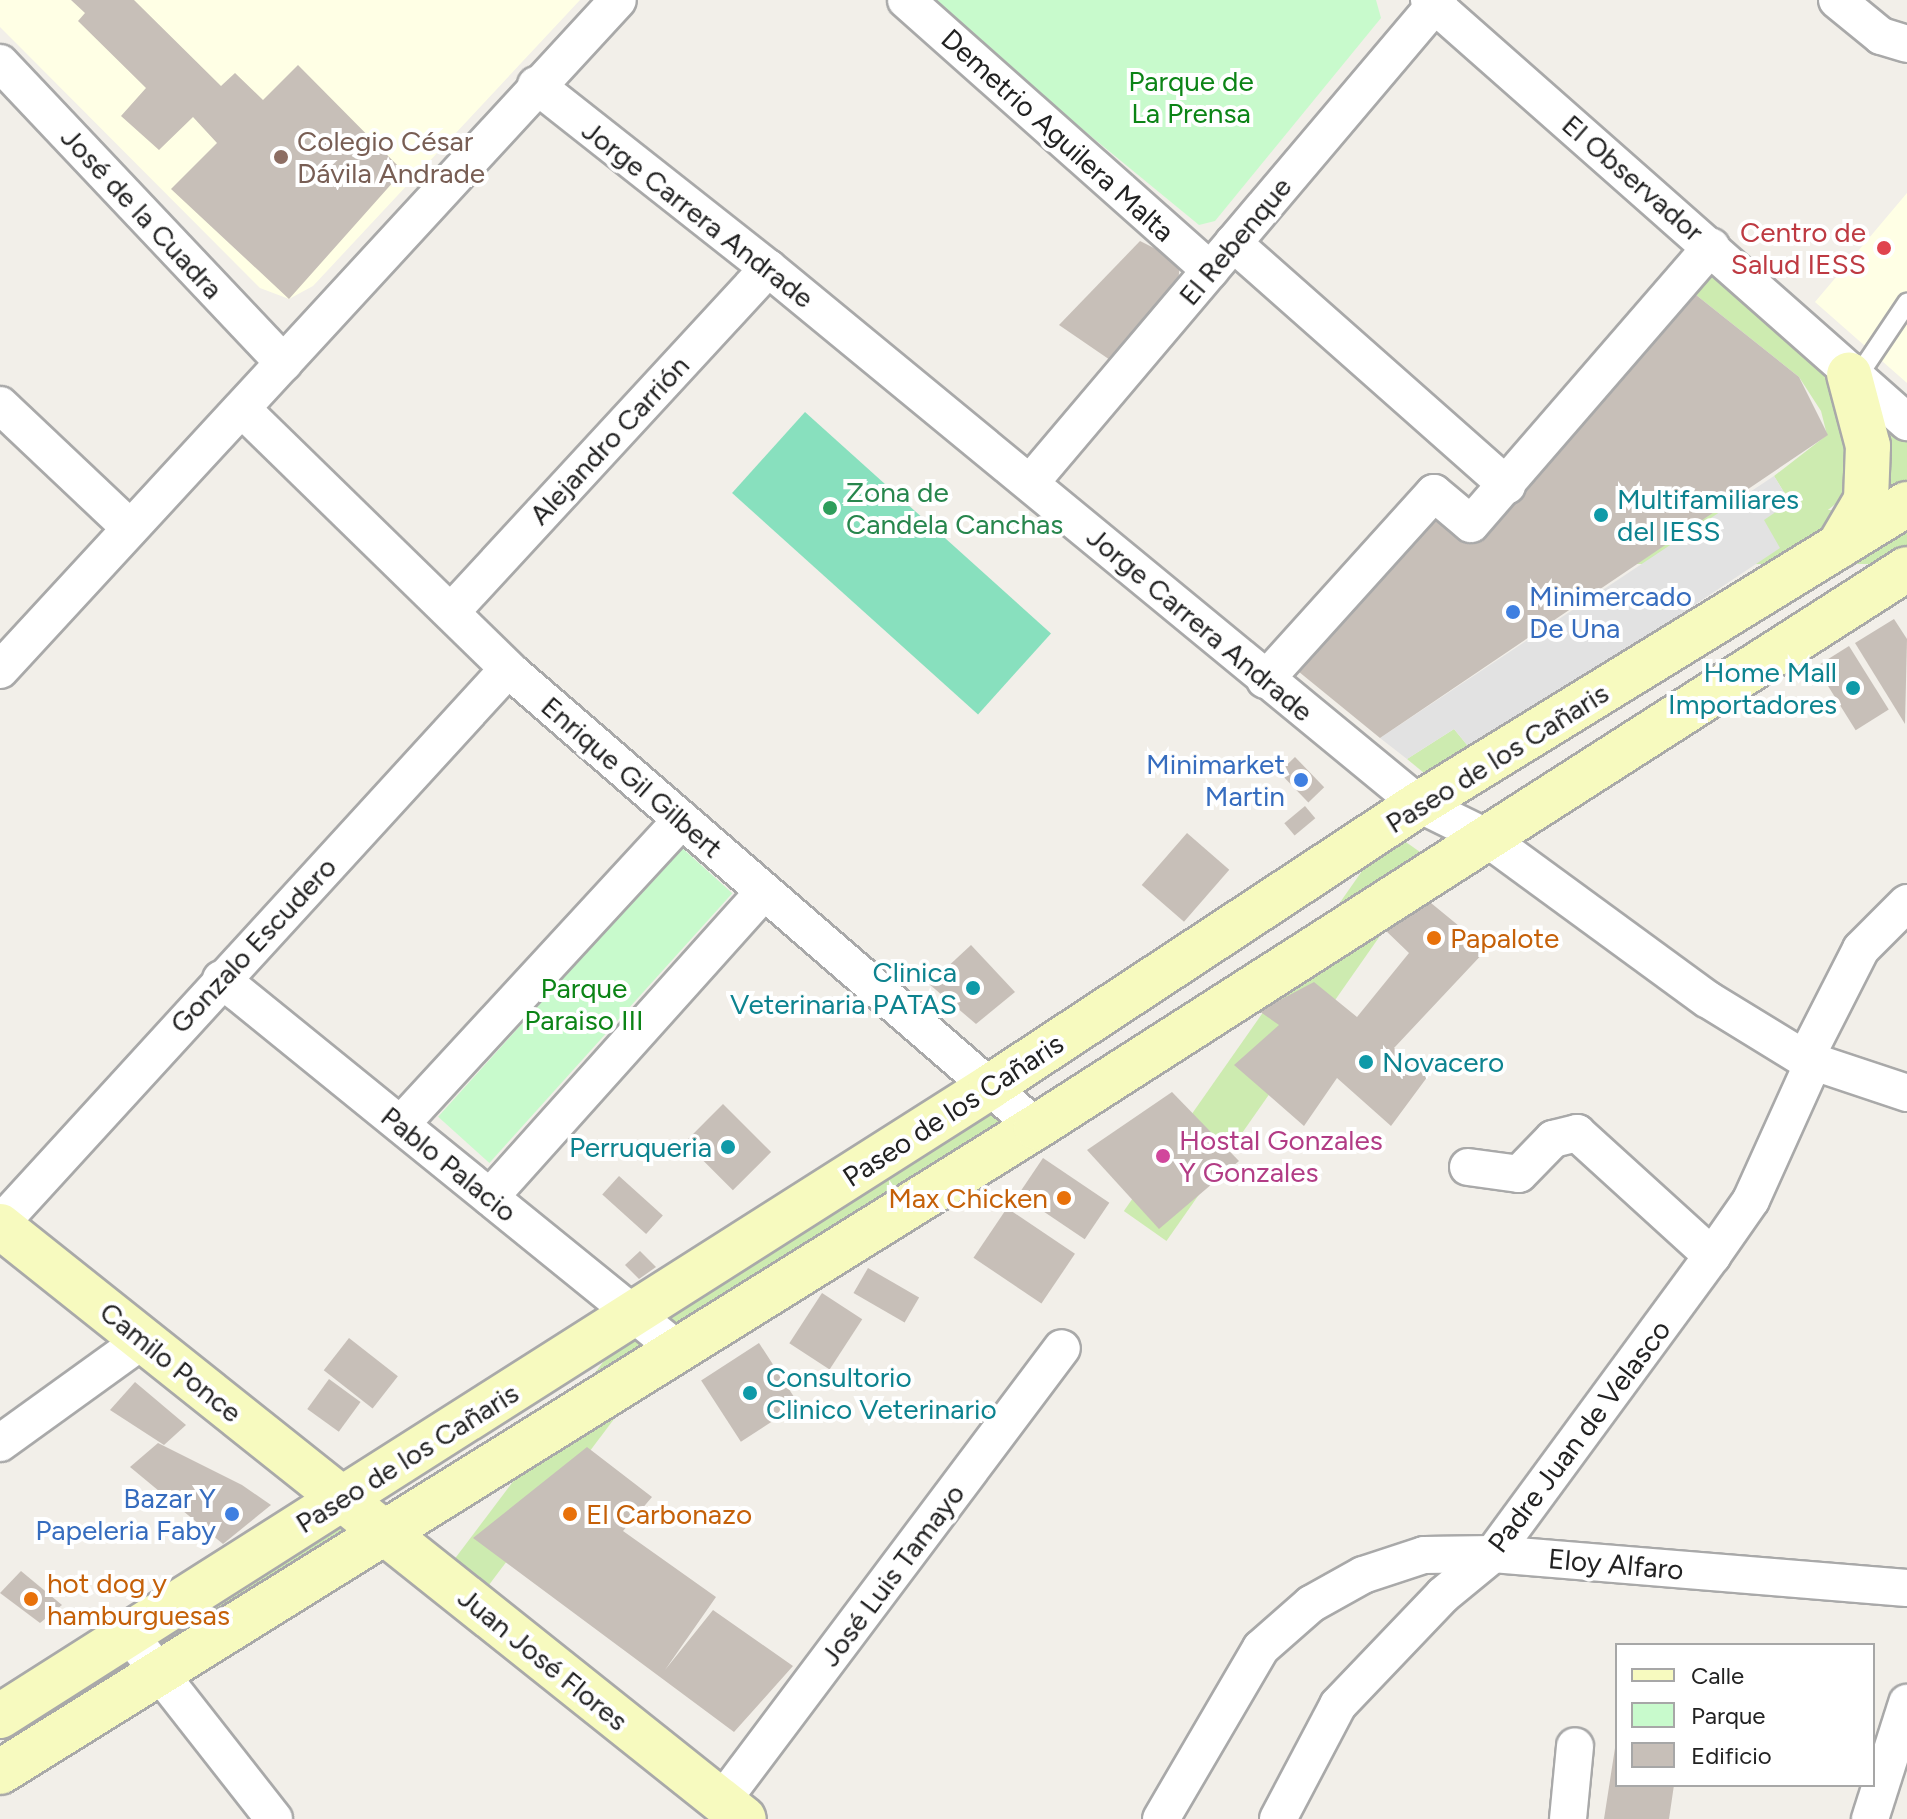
<!DOCTYPE html>
<meta charset="utf-8">
<style>
body{margin:0}
#map{position:relative;width:1907px;height:1819px;overflow:hidden;background:#f2efe9;font-family:Figtree,sans-serif}
div>[style]{position:absolute}
.education>*{inset:0;background:#ffffe5}
.grass>*{inset:0;background:#cdebb0;transform-origin:0 0}
.park>*{inset:0;background:#c8facc;transform-origin:0 0}
.pitch>*{inset:0;background:#88e0be;transform-origin:0 0}
.parking>*{inset:0;background:#e2e2e2}
.building>*{inset:0;background:#c7bfb8;transform-origin:0 0}
.roads{filter:drop-shadow(2px 0 #a9a9a9) drop-shadow(-2px 0 #a9a9a9) drop-shadow(0 2px #a9a9a9) drop-shadow(0 -2px #a9a9a9)}
.lane>*{height:18px;margin:-9px;padding:0 9px;transform-origin:9px;border-radius:9px;background:#fff}
.street>*{height:36px;margin:-18px;padding:0 18px;transform-origin:18px;border-radius:18px;background:#fff}
.secondary>*{height:44px;margin:-22px;padding:0 22px;transform-origin:22px;border-radius:22px;background:#f7fabf}
.dots>*{width:22px;height:22px;translate:-50% -50%;box-sizing:border-box;border:4px solid #fff;border-radius:50%}
span{translate:-50% -50%;white-space:nowrap;text-align:center;line-height:1.15;-webkit-text-stroke:8px #fff;paint-order:stroke}
.park-label{font-size:28px;color:#0c8416}
.street-label{font-size:28px;color:#222}
.education-label{font-size:28px;color:#785e54}
.left{translate:0 -50%;text-align:left}
.health-label{font-size:28px;color:#be3a42}
.right{translate:-100% -50%;text-align:right}
.leisure-label{font-size:28px;color:#27864d}
.culture-label{font-size:28px;color:#0d838f}
.shop-label{font-size:28px;color:#366cbe}
.food-label{font-size:28px;color:#c56008}
.hotel-label{font-size:28px;color:#b23c85}
.legend{position:absolute;left:1615px;top:1643px;width:260px;height:144px;box-sizing:border-box;background:#fff;border:2px solid #a7a7a7;margin:0;padding:10px 14px;list-style:none;font-size:24px;color:#222}
.legend li{display:flex;align-items:center;gap:16px;height:40px}
.legend b{width:40px;border:2px solid #a7a7a7}
</style>
<div id="map">
<div class="education">
<i style="clip-path:polygon(0 0,580px 0,313px 286px,289px 299px,260px 288px,0 27px)"></i>
<i style="clip-path:polygon(1907px 193px,1907px 383px,1815px 302px)"></i>
</div>
<div class="grass">
<i style="clip-path:polygon(1701px 268px,1817px 363px,1848px 420px,1843px 498px,1780px 548px,1764px 520px,1790px 502px,1774px 476px,1827px 435px,1821px 411px,1799px 377px,1686px 287px)"></i>
<i style="clip-path:polygon(1859px 391px,1907px 431px,1907px 496px,1879px 495px)"></i>
<i style="left:1907px;top:510px;width:54px;height:505px;rotate:90deg"></i>
<i style="clip-path:polygon(1454px 729px,1472px 751px,1430px 778px,1407px 759px)"></i>
<i style="left:1390px;top:831px;width:52px;height:464px;rotate:35deg"></i>
<i style="clip-path:polygon(988px 1094px,1027px 1129px,678px 1341px,643px 1313px)"></i>
<i style="left:634px;top:1321px;width:43px;height:336px;rotate:37deg"></i>
<i style="clip-path:polygon(341px 1506px,373px 1531px,158px 1662px,137px 1636px)"></i>
</div>
<div class="park">
<i style="clip-path:polygon(925px 0,1376px 0,1381px 18px,1215px 221px,1199px 225px)"></i>
<i style="left:681px;top:847px;width:69px;height:363px;rotate:42deg"></i>
</div>
<div class="pitch">
<i style="left:805px;top:412px;width:331px;height:109px;rotate:42deg"></i>
</div>
<div class="parking">
<i style="clip-path:polygon(1774px 476px,1790px 502px,1764px 520px,1780px 548px,1615px 658px,1472px 751px,1454px 729px,1407px 759px,1380px 738px)"></i>
</div>
<div class="building">
<i style="clip-path:polygon(71px 0,134px 0,221px 86px,235px 73px,263px 100px,298px 65px,403px 171px,289px 299px,171px 189px,217px 143px,193px 117px,159px 150px,121px 116px,146px 88px,78px 21px,85px 13px)"></i>
<i style="clip-path:polygon(1140px 241px,1180px 261px,1178px 285px,1113px 362px,1059px 325px)"></i>
<i style="clip-path:polygon(1686px 287px,1799px 377px,1828px 435px,1380px 738px,1293px 667px,1435px 499px,1474px 532px)"></i>
<i style="clip-path:polygon(1894px 619px,1907px 639px,1905px 724px,1855px 643px)"></i>
<i style="left:1849px;top:646px;width:75px;height:39px;rotate:58deg"></i>
<i style="left:1295px;top:757px;width:42px;height:22px;rotate:46deg"></i>
<i style="left:1305px;top:806px;width:16px;height:27px;rotate:50deg"></i>
<i style="left:1187px;top:833px;width:56px;height:69px;rotate:41deg"></i>
<i style="clip-path:polygon(1431px 903px,1487px 949px,1394px 1048px,1428px 1076px,1391px 1126px,1337px 1078px,1304px 1126px,1234px 1065px,1279px 1025px,1259px 1011px,1314px 982px,1357px 1017px,1409px 953px,1383px 928px)"></i>
<i style="clip-path:polygon(971px 945px,1015px 992px,976px 1024px,929px 984px)"></i>
<i style="clip-path:polygon(1172px 1092px,1239px 1161px,1159px 1229px,1087px 1150px)"></i>
<i style="left:723px;top:1104px;width:68px;height:54px;rotate:45deg"></i>
<i style="left:1043px;top:1158px;width:80px;height:44px;rotate:34deg"></i>
<i style="left:619px;top:1176px;width:59px;height:25px;rotate:42deg"></i>
<i style="left:1007px;top:1208px;width:82px;height:60px;rotate:34deg"></i>
<i style="clip-path:polygon(640px 1251px,656px 1267px,639px 1279px,625px 1265px)"></i>
<i style="left:868px;top:1268px;width:59px;height:29px;rotate:30deg"></i>
<i style="left:822px;top:1293px;width:48px;height:60px;rotate:33deg"></i>
<i style="left:349px;top:1338px;width:62px;height:41px;rotate:38deg"></i>
<i style="left:759px;top:1343px;width:73px;height:69px;rotate:57deg"></i>
<i style="left:329px;top:1379px;width:39px;height:37px;rotate:36deg"></i>
<i style="clip-path:polygon(135px 1382px,186px 1425px,164px 1445px,110px 1410px)"></i>
<i style="clip-path:polygon(158px 1443px,242px 1485px,271px 1505px,223px 1544px,130px 1467px)"></i>
<i style="clip-path:polygon(587px 1447px,652px 1497px,623px 1531px,716px 1597px,665px 1670px,713px 1610px,793px 1666px,734px 1732px,473px 1538px)"></i>
<i style="clip-path:polygon(21px 1571px,62px 1605px,40px 1623px,0 1593px)"></i>
<i style="clip-path:polygon(1615px 1748px,1617px 1785px,1674px 1785px,1669px 1819px,1604px 1819px)"></i>
</div>
<div class="roads">
<div class="lane">
<i style="left:1856px;top:379px;width:92px;rotate:-56.1deg"></i>
</div>
<div class="street">
<i style="left:906px;top:0;width:407px;rotate:41.6deg"></i>
<i style="left:1429px;top:0;width:638px;rotate:41.44deg"></i>
<i style="left:1837px;top:0;width:57px;rotate:39.3deg"></i>
<i style="left:1881px;top:36px;width:27px;rotate:17deg"></i>
<i style="left:0;top:63px;width:413px;rotate:46.6deg"></i>
<i style="left:536px;top:85px;width:295px;rotate:38.3deg"></i>
<i style="left:768px;top:268px;width:843px;rotate:39.47deg"></i>
<i style="left:1419px;top:804px;width:72px;rotate:26.2deg"></i>
<i style="left:1484px;top:836px;width:276px;rotate:36.2deg"></i>
<i style="left:1707px;top:999px;width:115px;rotate:31.5deg"></i>
<i style="left:1805px;top:1059px;width:108px;rotate:18.4deg"></i>
<i style="left:1233px;top:243px;width:366px;rotate:41.5deg"></i>
<i style="left:0;top:405px;width:179px;rotate:43.4deg"></i>
<i style="left:243px;top:410px;width:371px;rotate:44.3deg"></i>
<i style="left:508px;top:669px;width:699px;rotate:40.94deg"></i>
<i style="left:1031px;top:482px;width:631px;rotate:-49.75deg"></i>
<i style="left:451px;top:612px;width:468px;rotate:-47.3deg"></i>
<i style="left:0;top:670px;width:911px;rotate:-47.31deg"></i>
<i style="left:1265px;top:680px;width:252px;rotate:-47.9deg"></i>
<i style="left:1434px;top:493px;width:48px;rotate:40deg"></i>
<i style="left:1471px;top:524px;width:367px;rotate:-49.1deg"></i>
<i style="left:221px;top:979px;width:587px;rotate:39.06deg"></i>
<i style="left:1805px;top:1059px;width:123px;rotate:-63deg"></i>
<i style="left:1861px;top:949px;width:65px;rotate:-45deg"></i>
<i style="left:401px;top:1124px;width:414px;rotate:-47.3deg"></i>
<i style="left:1468px;top:1167px;width:51px;rotate:7.8deg"></i>
<i style="left:1519px;top:1174px;width:49px;rotate:-45.8deg"></i>
<i style="left:1553px;top:1139px;width:25px;rotate:-14deg"></i>
<i style="left:1577px;top:1133px;width:183px;rotate:42.3deg"></i>
<i style="left:490px;top:1197px;width:410px;rotate:-48.1deg"></i>
<i style="left:0;top:1224px;width:752px;rotate:-47.53deg"></i>
<i style="left:0;top:1443px;width:178px;rotate:-35.8deg"></i>
<i style="left:129px;top:1634px;width:235px;rotate:51.9deg"></i>
<i style="left:722px;top:1801px;width:566px;rotate:-53.11deg"></i>
<i style="left:1161px;top:1819px;width:198px;rotate:-59.7deg"></i>
<i style="left:1261px;top:1648px;width:67px;rotate:-41.3deg"></i>
<i style="left:1311px;top:1604px;width:60px;rotate:-29.1deg"></i>
<i style="left:1363px;top:1575px;width:64px;rotate:-18.2deg"></i>
<i style="left:1424px;top:1555px;width:69px;rotate:-0.8deg"></i>
<i style="left:1493px;top:1554px;width:415px;rotate:4.7deg"></i>
<i style="left:1278px;top:1819px;width:129px;rotate:-62.2deg"></i>
<i style="left:1338px;top:1705px;width:152px;rotate:-46.3deg"></i>
<i style="left:1443px;top:1595px;width:65px;rotate:-39.4deg"></i>
<i style="left:1493px;top:1554px;width:370px;rotate:-53.7deg"></i>
<i style="left:1712px;top:1256px;width:68px;rotate:-55.1deg"></i>
<i style="left:1751px;top:1200px;width:150px;rotate:-65.7deg"></i>
<i style="left:1568px;top:1819px;width:73px;rotate:-84.5deg"></i>
<i style="left:1870px;top:1819px;width:122px;rotate:-72.3deg"></i>
</div>
<div class="secondary">
<i style="left:1839px;top:546px;width:53px;rotate:-59.6deg"></i>
<i style="left:1866px;top:500px;width:54px;rotate:-87.9deg"></i>
<i style="left:1868px;top:446px;width:74px;rotate:-104.8deg"></i>
<i style="left:0;top:1226px;width:951px;rotate:38.56deg"></i>
<i style="left:0;top:1716px;width:1174px;rotate:-32.44deg"></i>
<i style="left:991px;top:1086px;width:513px;rotate:-33.38deg"></i>
<i style="left:1419px;top:804px;width:573px;rotate:-31.58deg"></i>
<i style="left:0;top:1772px;width:1220px;rotate:-31.91deg"></i>
<i style="left:1036px;top:1127px;width:1034px;rotate:-32.65deg"></i>
</div>
</div>
<div class="dots">
<i style="left:281px;top:157px;background:#8d6e63"></i>
<i style="left:1884px;top:248px;background:#e0444e"></i>
<i style="left:830px;top:508px;background:#2e9e5b"></i>
<i style="left:1601px;top:515px;background:#0f9aa8"></i>
<i style="left:1513px;top:612px;background:#3f7fe0"></i>
<i style="left:1853px;top:688px;background:#0f9aa8"></i>
<i style="left:1301px;top:780px;background:#3f7fe0"></i>
<i style="left:1434px;top:938px;background:#e8710a"></i>
<i style="left:973px;top:988px;background:#0f9aa8"></i>
<i style="left:1366px;top:1062px;background:#0f9aa8"></i>
<i style="left:728px;top:1147px;background:#0f9aa8"></i>
<i style="left:1163px;top:1156px;background:#d1479c"></i>
<i style="left:1064px;top:1198px;background:#e8710a"></i>
<i style="left:750px;top:1393px;background:#0f9aa8"></i>
<i style="left:232px;top:1514px;background:#3f7fe0"></i>
<i style="left:570px;top:1514px;background:#e8710a"></i>
<i style="left:31px;top:1599px;background:#e8710a"></i>
</div>
<div class="park-label">
<span style="left:1191px;top:97px">Parque de<br>La Prensa</span>
<span style="left:584px;top:1004px">Parque<br>Paraiso III</span>
</div>
<div class="street-label">
<span style="left:1058px;top:135px;rotate:42deg">Demetrio Aguilera Malta</span>
<span style="left:1633px;top:178px;rotate:41deg">El Observador</span>
<span style="left:142px;top:213px;rotate:47deg">José de la Cuadra</span>
<span style="left:698px;top:214px;rotate:38deg">Jorge Carrera Andrade</span>
<span style="left:1235px;top:241px;rotate:-50deg">El Rebenque</span>
<span style="left:609px;top:440px;rotate:-47deg">Alejandro Carrión</span>
<span style="left:1200px;top:624px;rotate:40deg">Jorge Carrera Andrade</span>
<span style="left:1497px;top:758px;rotate:-32deg">Paseo de los Cañaris</span>
<span style="left:632px;top:777px;rotate:41deg">Enrique Gil Gilbert</span>
<span style="left:253px;top:945px;rotate:-47deg">Gonzalo Escudero</span>
<span style="left:953px;top:1110px;rotate:-33deg">Paseo de los Cañaris</span>
<span style="left:449px;top:1164px;rotate:39deg">Pablo Palacio</span>
<span style="left:171px;top:1362px;rotate:39deg">Camilo Ponce</span>
<span style="left:1579px;top:1436px;rotate:-53deg">Padre Juan de Velasco</span>
<span style="left:407px;top:1458px;rotate:-32deg">Paseo de los Cañaris</span>
<span style="left:1616px;top:1564px;rotate:5deg">Eloy Alfaro</span>
<span style="left:892px;top:1575px;rotate:-53deg">José Luis Tamayo</span>
<span style="left:543px;top:1659px;rotate:39deg">Juan José Flores</span>
</div>
<div class="education-label">
<span class="left" style="left:297px;top:157px">Colegio César<br>Dávila Andrade</span>
</div>
<div class="health-label">
<span class="right" style="left:1866px;top:248px">Centro de<br>Salud IESS</span>
</div>
<div class="leisure-label">
<span class="left" style="left:846px;top:508px">Zona de<br>Candela Canchas</span>
</div>
<div class="culture-label">
<span class="left" style="left:1617px;top:515px">Multifamiliares<br>del IESS</span>
<span class="right" style="left:1837px;top:688px">Home Mall<br>Importadores</span>
<span class="right" style="left:957px;top:988px">Clinica<br>Veterinaria PATAS</span>
<span class="left" style="left:1382px;top:1062px">Novacero</span>
<span class="right" style="left:712px;top:1147px">Perruqueria</span>
<span class="left" style="left:766px;top:1393px">Consultorio<br>Clinico Veterinario</span>
</div>
<div class="shop-label">
<span class="left" style="left:1529px;top:612px">Minimercado<br>De Una</span>
<span class="right" style="left:1285px;top:780px">Minimarket<br>Martin</span>
<span class="right" style="left:216px;top:1514px">Bazar Y<br>Papeleria Faby</span>
</div>
<div class="food-label">
<span class="left" style="left:1450px;top:938px">Papalote</span>
<span class="right" style="left:1048px;top:1198px">Max Chicken</span>
<span class="left" style="left:586px;top:1514px">El Carbonazo</span>
<span class="left" style="left:47px;top:1599px">hot dog y<br>hamburguesas</span>
</div>
<div class="hotel-label">
<span class="left" style="left:1179px;top:1156px">Hostal Gonzales<br>Y Gonzales</span>
</div>
<ul class="legend">
<li><b style="height:10px;background:#f7fabf"></b>Calle</li>
<li><b style="height:22px;background:#c8facc"></b>Parque</li>
<li><b style="height:22px;background:#c7bfb8"></b>Edificio</li>
</ul>
</div>
